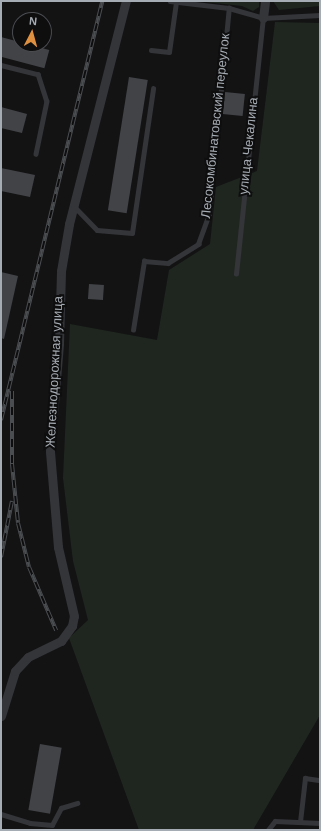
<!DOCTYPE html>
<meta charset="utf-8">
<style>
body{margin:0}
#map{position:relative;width:321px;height:831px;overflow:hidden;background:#131314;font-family:Helvetica,sans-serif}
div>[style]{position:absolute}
.green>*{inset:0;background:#1f261f}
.building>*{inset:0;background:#424347;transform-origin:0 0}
.service>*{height:4.5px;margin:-2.25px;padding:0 2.25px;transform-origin:2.25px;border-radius:2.25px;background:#343539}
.minor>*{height:9px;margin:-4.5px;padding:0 4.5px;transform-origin:4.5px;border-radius:4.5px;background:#343539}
.rail>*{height:4px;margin-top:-2px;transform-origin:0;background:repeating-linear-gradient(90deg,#0e0e0f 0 8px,#4b4e51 0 16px);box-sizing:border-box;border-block:1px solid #4b4e51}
span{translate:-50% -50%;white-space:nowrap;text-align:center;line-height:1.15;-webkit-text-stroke:4px #0e0e0f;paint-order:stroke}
.street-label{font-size:13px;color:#a6acb3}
.frame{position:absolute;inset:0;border:2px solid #a6acb3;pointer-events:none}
.north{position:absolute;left:12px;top:12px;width:40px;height:40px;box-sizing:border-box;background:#0e0e0f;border:1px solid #4b4d51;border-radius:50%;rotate:6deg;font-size:11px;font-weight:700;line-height:16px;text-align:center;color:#a6acb3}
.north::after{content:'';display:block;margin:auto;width:14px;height:18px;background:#de9040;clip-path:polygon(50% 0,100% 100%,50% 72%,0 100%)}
</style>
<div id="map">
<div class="green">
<i style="clip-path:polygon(197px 1px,259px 1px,259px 7px,253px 11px,242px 6px)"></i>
<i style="clip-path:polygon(273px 1px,320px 1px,320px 6px,279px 10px)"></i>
<i style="clip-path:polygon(275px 22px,320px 23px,320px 715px,253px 830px,139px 830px,69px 638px,88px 620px,73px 561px,63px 478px,70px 324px,157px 340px,169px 270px,210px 244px,216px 187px,257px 171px)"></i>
</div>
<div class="building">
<i style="left:1px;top:37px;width:50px;height:19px;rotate:15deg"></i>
<i style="left:129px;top:77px;width:19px;height:135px;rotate:9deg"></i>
<i style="left:225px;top:92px;width:20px;height:22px;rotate:6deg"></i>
<i style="clip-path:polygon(1px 107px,27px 114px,22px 133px,1px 128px)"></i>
<i style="clip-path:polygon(1px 168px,35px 175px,30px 197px,1px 191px)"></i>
<i style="clip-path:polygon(1px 272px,18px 276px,4px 339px,1px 338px)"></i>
<i style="left:89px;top:284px;width:15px;height:15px;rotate:4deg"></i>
<i style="left:40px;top:744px;width:22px;height:67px;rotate:10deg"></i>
</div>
<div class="service">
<i style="left:170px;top:1px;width:59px;rotate:6.8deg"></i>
<i style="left:229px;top:8px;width:35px;rotate:16deg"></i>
<i style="left:263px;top:18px;width:57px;rotate:-3deg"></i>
<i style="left:151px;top:50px;width:18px;rotate:6deg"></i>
<i style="left:169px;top:52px;width:50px;rotate:-82deg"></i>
<i style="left:1px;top:65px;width:38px;rotate:14deg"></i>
<i style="left:38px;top:74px;width:28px;rotate:72deg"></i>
<i style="left:47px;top:101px;width:54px;rotate:101.7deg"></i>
<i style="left:74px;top:206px;width:33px;rotate:46deg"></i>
<i style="left:97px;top:230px;width:35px;rotate:5deg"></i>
<i style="left:132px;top:233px;width:146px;rotate:-81.7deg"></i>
<i style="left:236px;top:274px;width:257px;rotate:-84deg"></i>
<i style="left:133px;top:330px;width:70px;rotate:-80.9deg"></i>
<i style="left:144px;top:261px;width:24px;rotate:5deg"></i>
<i style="left:168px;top:263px;width:36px;rotate:-32deg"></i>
<i style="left:198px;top:244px;width:32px;rotate:-70deg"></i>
<i style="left:209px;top:214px;width:207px;rotate:-84.5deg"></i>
<i style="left:1px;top:814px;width:30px;rotate:17deg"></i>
<i style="left:30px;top:823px;width:22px;rotate:5deg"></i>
<i style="left:52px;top:825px;width:19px;rotate:-62deg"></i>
<i style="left:61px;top:808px;width:17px;rotate:-17deg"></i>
<i style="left:300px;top:822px;width:44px;rotate:-83.5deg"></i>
<i style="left:305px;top:778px;width:15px;rotate:8deg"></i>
<i style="left:268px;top:830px;width:11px;rotate:-52deg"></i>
<i style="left:275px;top:821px;width:45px;rotate:2.5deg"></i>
</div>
<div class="minor">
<i style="left:263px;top:18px;width:17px;rotate:-83deg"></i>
<i style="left:1px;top:716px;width:47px;rotate:-72.7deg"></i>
<i style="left:15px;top:671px;width:19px;rotate:-47deg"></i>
<i style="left:28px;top:657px;width:37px;rotate:-26deg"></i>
<i style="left:61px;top:641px;width:19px;rotate:-54deg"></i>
<i style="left:72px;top:626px;width:10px;rotate:-79deg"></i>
<i style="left:74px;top:616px;width:71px;rotate:-103.1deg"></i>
<i style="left:58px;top:547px;width:96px;rotate:-94.8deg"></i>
<i style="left:50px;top:451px;width:108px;rotate:-85.2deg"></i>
<i style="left:59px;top:343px;width:72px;rotate:-88.4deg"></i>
<i style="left:61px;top:271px;width:48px;rotate:-80.3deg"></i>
<i style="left:69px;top:224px;width:230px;rotate:-75.7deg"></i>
</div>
<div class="rail">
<i style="left:12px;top:391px;width:73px;rotate:90deg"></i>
<i style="left:12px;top:464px;width:59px;rotate:84.2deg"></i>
<i style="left:18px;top:523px;width:45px;rotate:76deg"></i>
<i style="left:29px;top:567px;width:69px;rotate:66.8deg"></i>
<i style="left:1px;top:420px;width:431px;rotate:-76.4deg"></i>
<i style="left:1px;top:557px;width:57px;rotate:-78.9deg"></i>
</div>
<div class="street-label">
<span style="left:216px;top:126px;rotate:-84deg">Лесокомбинатовский переулок</span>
<span style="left:249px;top:146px;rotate:-84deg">улица Чекалина</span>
<span style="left:55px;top:372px;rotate:-87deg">Железнодорожная улица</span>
</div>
<div class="frame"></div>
<div class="north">N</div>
</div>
